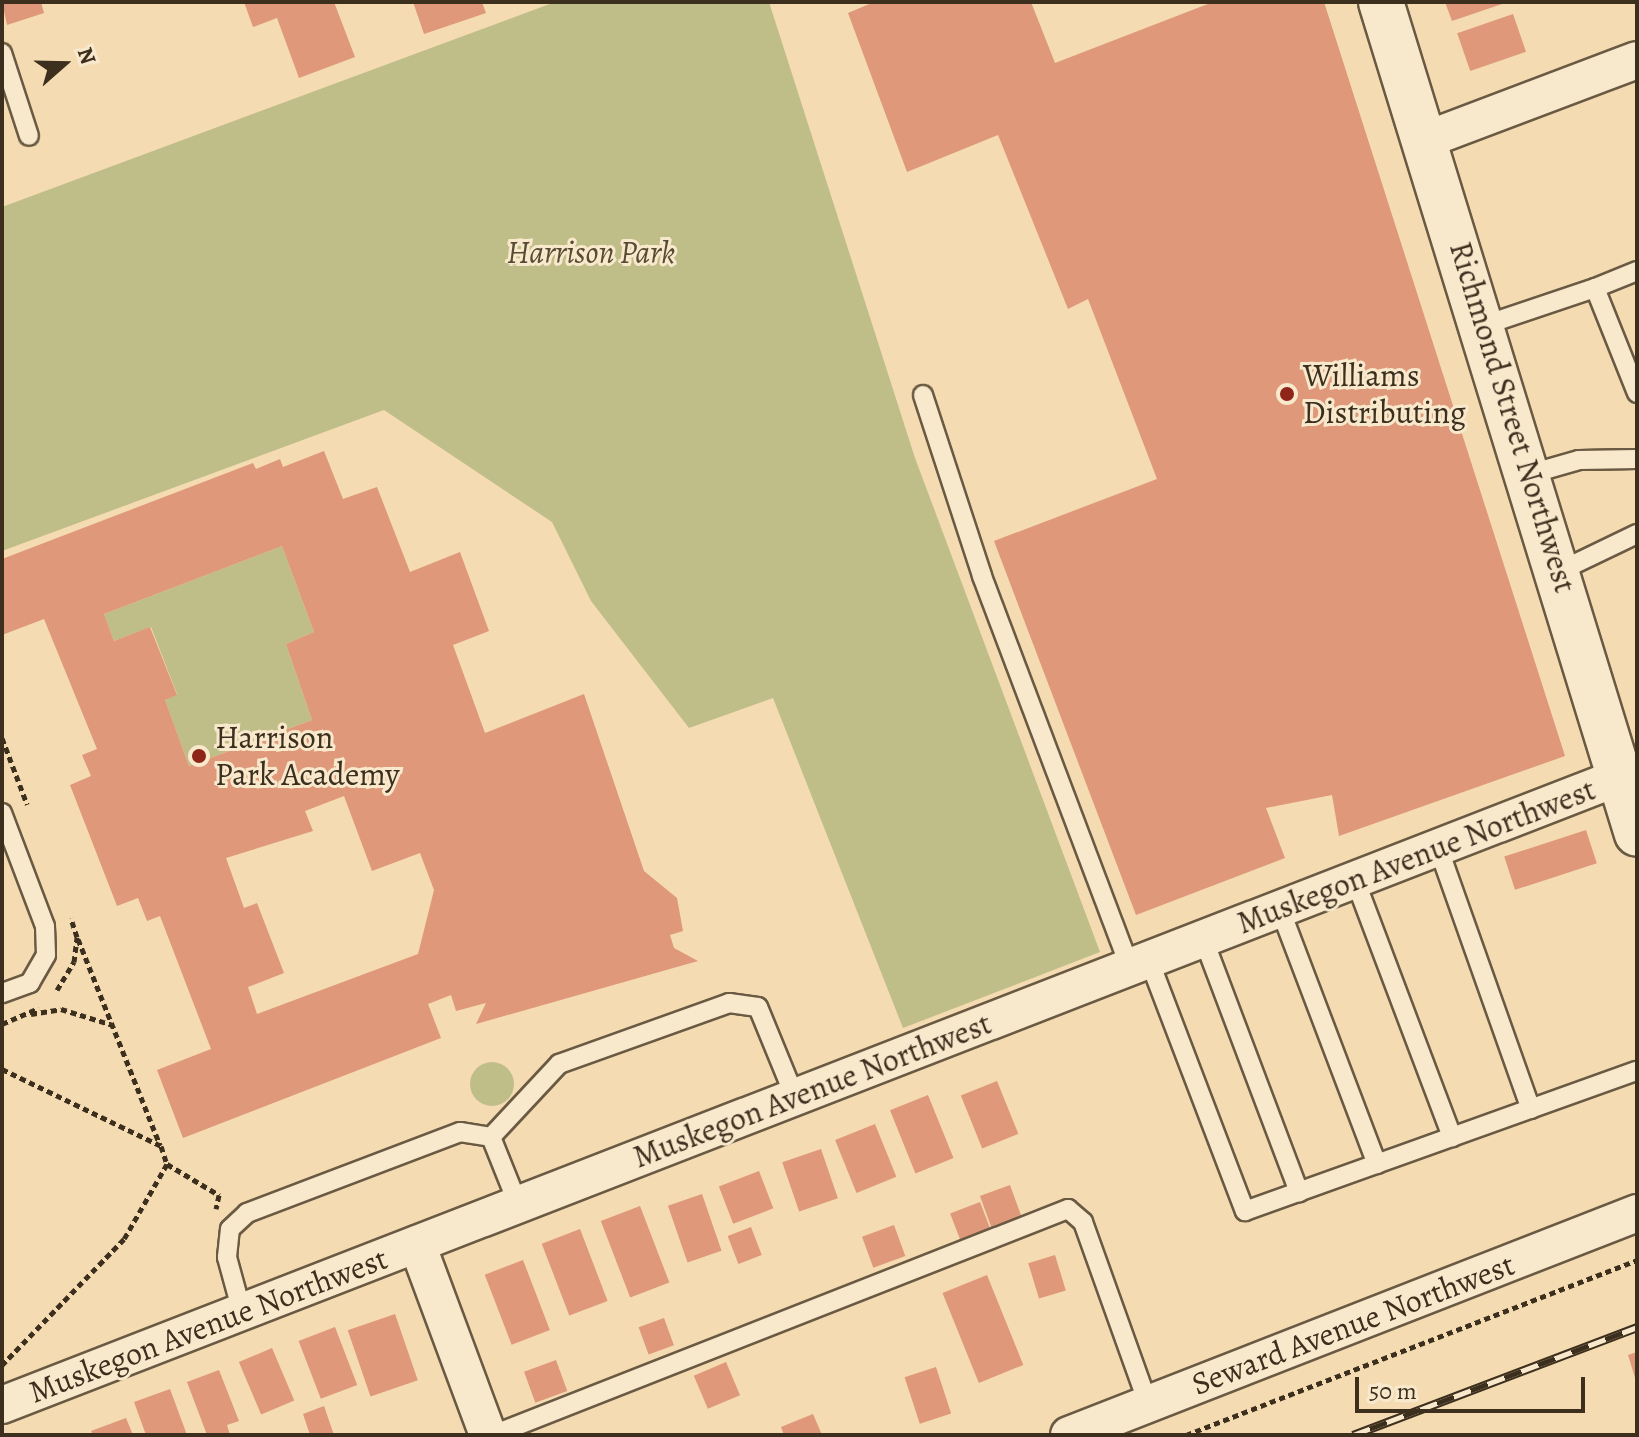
<!DOCTYPE html>
<style>
body{margin:0}
#map{position:relative;width:1639px;height:1437px;overflow:hidden;background:#f4dbb1;font-family:Alegreya,serif}
div>[style]{position:absolute}
.green>*{inset:0;background:#c0be88}
.round{border-radius:50%}
.building>*{inset:0;background:#df9879;transform-origin:0 0}
.path>*{height:5px;margin-top:-2.5px;transform-origin:0;background:repeating-linear-gradient(90deg,#3c2f1e 0 6px,transparent 0 10px)}
.roads{filter:drop-shadow(2px 0 #6a5a43) drop-shadow(-2px 0 #6a5a43) drop-shadow(0 2px #6a5a43) drop-shadow(0 -2px #6a5a43)}
.service>*{height:18px;margin:-9px;padding:0 9px;transform-origin:9px;border-radius:9px;background:#f8e8cc}
.minor>*{height:36px;margin:-18px;padding:0 18px;transform-origin:18px;border-radius:18px;background:#f8e8cc}
.tertiary>*{height:44px;margin:-22px;padding:0 22px;transform-origin:22px;border-radius:22px;background:#f8e8cc}
.rail>*{height:9px;margin-top:-4.5px;transform-origin:0;background:repeating-linear-gradient(90deg,#f8e8cc 0 18px,#3c2f1e 0 36px);box-sizing:border-box;border-block:2px solid #3c2f1e}
.dots>*{width:22px;height:22px;translate:-50% -50%;box-sizing:border-box;border:4px solid #f8e8cc;border-radius:50%}
span{translate:-50% -50%;white-space:nowrap;text-align:center;line-height:1.15;-webkit-text-stroke:6px #f8e8cc;paint-order:stroke}
.park-label{font-size:32px;color:#564c33;font-style:italic}
.poi-label{font-size:32px;color:#3c2f1e}
.left{translate:0 -50%;text-align:left}
.street-label{font-size:32px;color:#3c2f1e}
.frame{position:absolute;inset:0;border:4px solid #3c2f1e;pointer-events:none}
.north{position:absolute;left:24px;top:24px;width:80px;height:80px;-webkit-text-stroke:6px #f8e8cc;paint-order:stroke;rotate:70deg;font-size:22px;font-weight:700;line-height:32px;text-align:center;color:#3c2f1e}
.north::after{content:'';display:block;margin:auto;width:28px;height:36px;background:#3c2f1e;clip-path:polygon(50% 0,100% 100%,50% 72%,0 100%)}
.scale{position:absolute;left:1355px;top:1377px;width:230px;height:36px;box-sizing:border-box;border:4px solid #3c2f1e;border-top:0;padding-left:10px;font-size:24px;line-height:28px;white-space:nowrap;color:#3c2f1e;-webkit-text-stroke:6px #f8e8cc;paint-order:stroke}
</style>
<div id="map">
<div class="green">
<i style="clip-path:polygon(555px 2px,769px 2px,915px 458px,1100px 952px,903px 1028px,773px 698px,689px 728px,591px 601px,552px 522px,384px 410px,2px 551px,2px 207px)"></i>
<i style="clip-path:polygon(282px 546px,314px 632px,286px 644px,312px 720px,189px 766px,165px 700px,177px 694px,151px 627px,114px 641px,104px 614px)"></i>
<i class="round" style="left:470px;top:1062px;width:44px;height:44px"></i>
</div>
<div class="building">
<i style="clip-path:polygon(2px 2px,41px 2px,44px 13px,7px 25px)"></i>
<i style="clip-path:polygon(244px 2px,334px 2px,355px 57px,299px 78px,277px 18px,253px 27px)"></i>
<i style="clip-path:polygon(413px 2px,482px 2px,486px 13px,424px 34px)"></i>
<i style="clip-path:polygon(874px 2px,1031px 2px,1055px 63px,1213px 2px,1324px 2px,1565px 756px,1339px 836px,1332px 795px,1266px 808px,1285px 858px,1136px 915px,994px 541px,1157px 479px,1088px 299px,1068px 309px,998px 135px,907px 172px,848px 13px)"></i>
<i style="clip-path:polygon(1445px 2px,1505px 2px,1505px 3px,1452px 21px)"></i>
<i style="left:1513px;top:14px;width:40px;height:59px;rotate:71deg"></i>
<i style="clip-path:polygon(evenodd,324px 451px,343px 499px,377px 487px,410px 572px,460px 552px,489px 631px,453px 645px,485px 733px,584px 694px,644px 871px,677px 898px,683px 931px,670px 935px,674px 948px,698px 961px,476px 1024px,486px 1003px,456px 1011px,451px 995px,428px 1004px,441px 1038px,183px 1138px,157px 1070px,211px 1049px,160px 916px,147px 921px,138px 898px,117px 906px,70px 785px,91px 776px,82px 755px,97px 749px,44px 619px,2px 635px,2px 559px,253px 463px,256px 469px,280px 459px,283px 467px,324px 451px,282px 546px,314px 632px,286px 644px,312px 720px,189px 766px,165px 700px,177px 695px,150px 627px,114px 641px,104px 614px,282px 546px,324px 451px,344px 796px,372px 871px,420px 853px,434px 890px,418px 954px,257px 1014px,248px 987px,284px 973px,257px 903px,244px 908px,226px 858px,313px 831px,305px 811px,344px 796px)"></i>
<i style="left:1586px;top:830px;width:35px;height:86px;rotate:72deg"></i>
<i style="left:997px;top:1081px;width:57px;height:39px;rotate:68deg"></i>
<i style="left:928px;top:1095px;width:68px;height:41px;rotate:68deg"></i>
<i style="left:875px;top:1124px;width:57px;height:43px;rotate:68deg"></i>
<i style="left:821px;top:1149px;width:52px;height:41px;rotate:71deg"></i>
<i style="left:759px;top:1171px;width:40px;height:43px;rotate:69deg"></i>
<i style="left:1010px;top:1185px;width:33px;height:32px;rotate:70deg"></i>
<i style="left:702px;top:1194px;width:60px;height:36px;rotate:71deg"></i>
<i style="left:980px;top:1202px;width:28px;height:32px;rotate:69deg"></i>
<i style="left:640px;top:1206px;width:82px;height:42px;rotate:69deg"></i>
<i style="left:894px;top:1225px;width:33px;height:34px;rotate:70deg"></i>
<i style="left:751px;top:1227px;width:30px;height:25px;rotate:69deg"></i>
<i style="left:580px;top:1229px;width:77px;height:41px;rotate:69deg"></i>
<i style="left:1055px;top:1255px;width:37px;height:28px;rotate:73deg"></i>
<i style="left:523px;top:1260px;width:75px;height:41px;rotate:69deg"></i>
<i style="left:987px;top:1275px;width:97px;height:48px;rotate:68deg"></i>
<i style="left:395px;top:1314px;width:70px;height:50px;rotate:71deg"></i>
<i style="left:664px;top:1318px;width:29px;height:27px;rotate:70deg"></i>
<i style="left:335px;top:1327px;width:62px;height:39px;rotate:69deg"></i>
<i style="left:272px;top:1348px;width:57px;height:36px;rotate:67deg"></i>
<i style="clip-path:polygon(1637px 1352px,1637px 1381px,1636px 1381px,1628px 1355px)"></i>
<i style="left:556px;top:1360px;width:33px;height:34px;rotate:70deg"></i>
<i style="left:726px;top:1362px;width:36px;height:35px;rotate:67deg"></i>
<i style="left:936px;top:1367px;width:49px;height:33px;rotate:72deg"></i>
<i style="clip-path:polygon(219px 1370px,239px 1421px,227px 1425px,230px 1435px,207px 1435px,187px 1382px)"></i>
<i style="clip-path:polygon(170px 1389px,187px 1435px,146px 1435px,134px 1402px)"></i>
<i style="clip-path:polygon(324px 1406px,334px 1435px,310px 1435px,303px 1414px)"></i>
<i style="clip-path:polygon(813px 1414px,822px 1435px,784px 1435px,781px 1427px)"></i>
<i style="clip-path:polygon(126px 1418px,133px 1435px,93px 1435px,91px 1431px)"></i>
</div>
<div class="path">
<i style="left:2px;top:738px;width:71px;rotate:69.3deg"></i>
<i style="left:78px;top:939px;width:222px;rotate:68.3deg"></i>
<i style="left:57px;top:990px;width:33px;rotate:-59deg"></i>
<i style="left:74px;top:962px;width:25px;rotate:-83deg"></i>
<i style="left:77px;top:937px;width:20px;rotate:-108deg"></i>
<i style="left:31px;top:1014px;width:30px;rotate:-9deg"></i>
<i style="left:61px;top:1009px;width:54px;rotate:17.1deg"></i>
<i style="left:2px;top:1024px;width:40px;rotate:-23.4deg"></i>
<i style="left:2px;top:1069px;width:177px;rotate:25.8deg"></i>
<i style="left:161px;top:1146px;width:19px;rotate:72deg"></i>
<i style="left:167px;top:1164px;width:86px;rotate:119.8deg"></i>
<i style="left:124px;top:1239px;width:175px;rotate:134.1deg"></i>
<i style="left:167px;top:1164px;width:61px;rotate:30.8deg"></i>
<i style="left:219px;top:1195px;width:14px;rotate:102deg"></i>
<i style="left:1186px;top:1435px;width:484px;rotate:-21.2deg"></i>
</div>
<div class="roads">
<div class="service">
<i style="left:2px;top:53px;width:87px;rotate:72deg"></i>
<i style="left:1595px;top:288px;width:45px;rotate:-22deg"></i>
<i style="left:1485px;top:325px;width:116px;rotate:-18.6deg"></i>
<i style="left:1595px;top:288px;width:113px;rotate:68.2deg"></i>
<i style="left:923px;top:395px;width:190px;rotate:71.9deg"></i>
<i style="left:982px;top:576px;width:418px;rotate:69.3deg"></i>
<i style="left:1530px;top:474px;width:51px;rotate:-15.9deg"></i>
<i style="left:1579px;top:460px;width:58px;rotate:-1deg"></i>
<i style="left:1560px;top:571px;width:85px;rotate:-25.7deg"></i>
<i style="left:2px;top:813px;width:121px;rotate:69.2deg"></i>
<i style="left:45px;top:926px;width:29px;rotate:88deg"></i>
<i style="left:46px;top:955px;width:32px;rotate:120deg"></i>
<i style="left:30px;top:983px;width:30px;rotate:160deg"></i>
<i style="left:1438px;top:847px;width:278px;rotate:70.5deg"></i>
<i style="left:1355px;top:880px;width:275px;rotate:69.3deg"></i>
<i style="left:1280px;top:909px;width:273px;rotate:69.2deg"></i>
<i style="left:1203px;top:938px;width:272px;rotate:69.3deg"></i>
<i style="left:1149px;top:960px;width:269px;rotate:69.1deg"></i>
<i style="left:1245px;top:1211px;width:416px;rotate:-19.7deg"></i>
<i style="left:491px;top:1137px;width:100px;rotate:-47deg"></i>
<i style="left:559px;top:1064px;width:181px;rotate:-19.7deg"></i>
<i style="left:729px;top:1003px;width:29px;rotate:8deg"></i>
<i style="left:758px;top:1007px;width:97px;rotate:67.7deg"></i>
<i style="left:242px;top:1312px;width:57px;rotate:-105.3deg"></i>
<i style="left:227px;top:1257px;width:28px;rotate:-84deg"></i>
<i style="left:230px;top:1229px;width:23px;rotate:-43deg"></i>
<i style="left:247px;top:1213px;width:228px;rotate:-20.8deg"></i>
<i style="left:460px;top:1132px;width:31px;rotate:9deg"></i>
<i style="left:491px;top:1137px;width:72px;rotate:68.1deg"></i>
<i style="left:493px;top:1435px;width:618px;rotate:-21.46deg"></i>
<i style="left:1068px;top:1209px;width:20px;rotate:41deg"></i>
<i style="left:1083px;top:1222px;width:193px;rotate:70.3deg"></i>
</div>
<div class="minor">
<i style="left:1428px;top:139px;width:223px;rotate:-20.7deg"></i>
<i style="left:417px;top:1244px;width:204px;rotate:69.6deg"></i>
<i style="left:2px;top:1405px;width:1738px;rotate:-21.22deg"></i>
<i style="left:1069px;top:1435px;width:610px;rotate:-21.35deg"></i>
</div>
<div class="tertiary">
<i style="left:1381px;top:2px;width:870px;rotate:72.9deg"></i>
</div>
</div>
<div class="rail">
<i style="left:1353px;top:1435px;width:304px;rotate:-20.8deg"></i>
</div>
<div class="dots">
<i style="left:1287px;top:394px;background:#8f2418"></i>
<i style="left:199px;top:756px;background:#8f2418"></i>
</div>
<div class="park-label">
<span style="left:591px;top:252px">Harrison Park</span>
</div>
<div class="poi-label">
<span class="left" style="left:1303px;top:394px">Williams<br>Distributing</span>
<span class="left" style="left:215px;top:756px">Harrison<br>Park Academy</span>
</div>
<div class="street-label">
<span style="left:1513px;top:417px;rotate:73deg">Richmond Street Northwest</span>
<span style="left:1416px;top:856px;rotate:-21deg">Muskegon Avenue Northwest</span>
<span style="left:812px;top:1090px;rotate:-21deg">Muskegon Avenue Northwest</span>
<span style="left:1353px;top:1324px;rotate:-21deg">Seward Avenue Northwest</span>
<span style="left:208px;top:1325px;rotate:-21deg">Muskegon Avenue Northwest</span>
</div>
<div class="frame"></div>
<div class="north">N</div>
<div class="scale">50 m</div>
</div>
